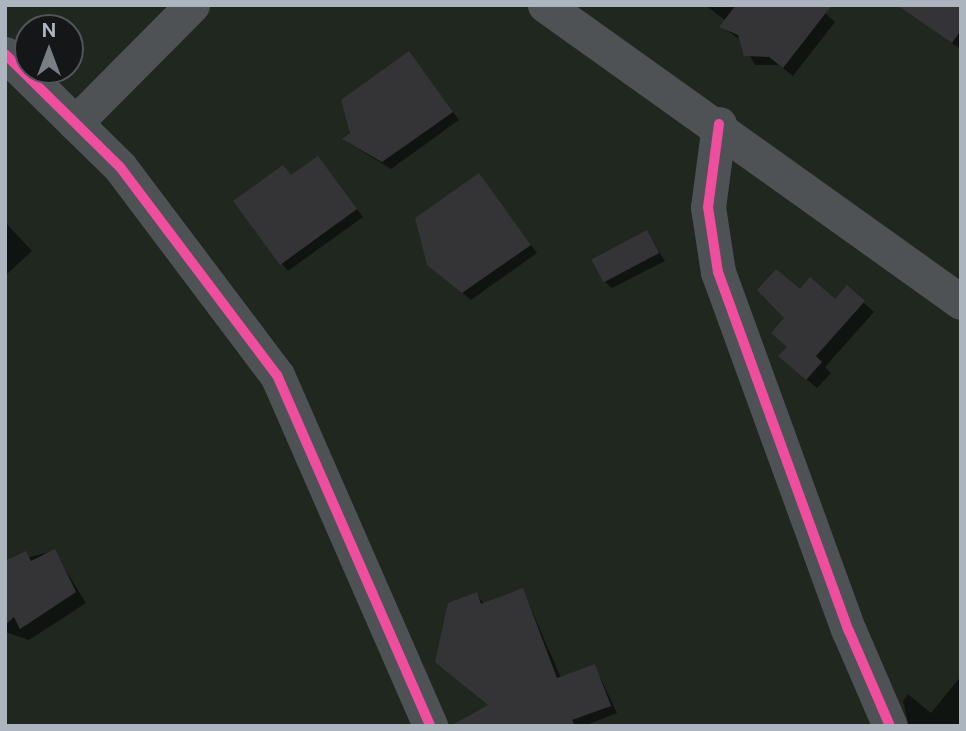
<!DOCTYPE html>
<style>
body{margin:0}
#map{position:relative;width:966px;height:731px;overflow:hidden;background:#1b1b1c;font-family:"Public Sans",sans-serif}
div>[style]{position:absolute}
.green>*{inset:0;background:#1f271f}
.shadow>*{inset:0;background:#0007}
.building>*{inset:0;background:#343436;transform-origin:0 0}
.minor>*{height:35px;margin:-17.5px;padding:0 17.5px;transform-origin:17.5px;border-radius:17.5px;background:#4f5255}
.cycleway>*{height:10px;margin:-5px;padding:0 5px;transform-origin:5px;border-radius:5px;background:#ef4d9e}
span{translate:-50% -50%;white-space:nowrap;text-align:center;line-height:1.15;-webkit-text-stroke:6px #151618;paint-order:stroke}
.frame{position:absolute;inset:0;border:7px solid #acb4bd;pointer-events:none}
.north{position:absolute;left:14px;top:14px;width:70px;height:70px;box-sizing:border-box;background:#151618;border:2px solid #51555a;border-radius:50%;rotate:0deg;font-size:19px;font-weight:700;line-height:28px;text-align:center;color:#acb4bd}
.north::after{content:'';display:block;margin:auto;width:24px;height:32px;background:#797e85;clip-path:polygon(50% 0,100% 100%,50% 72%,0 100%)}
</style>
<div id="map">
<div class="green">
<i style="clip-path:polygon(evenodd,5px 5px,961px 5px,961px 726px,5px 726px,5px 5px,28px 28px,70px 28px,70px 70px,28px 70px,28px 28px)"></i>
</div>
<div class="shadow">
<i style="clip-path:polygon(705px 5px,816px 5px,835px 22px,793px 76px,779px 65px,755px 65px,741px 40px,721px 27px,726px 21px)"></i>
<i style="clip-path:polygon(961px 5px,960px 49px,903px 7px)"></i>
<i style="clip-path:polygon(409px 53px,459px 120px,391px 169px,344px 140px)"></i>
<i style="clip-path:polygon(318px 158px,363px 217px,288px 271px,281px 263px,283px 167px,292px 177px)"></i>
<i style="clip-path:polygon(479px 175px,537px 253px,471px 300px,437px 272px)"></i>
<i style="clip-path:polygon(5px 222px,32px 251px,5px 276px)"></i>
<i style="clip-path:polygon(647px 232px,665px 261px,612px 288px,604px 281px)"></i>
<i style="clip-path:polygon(847px 288px,874px 312px,825px 367px,831px 373px,817px 388px,791px 366px,786px 318px,800px 291px,836px 301px)"></i>
<i style="clip-path:polygon(54px 551px,86px 603px,29px 640px,5px 632px,5px 563px)"></i>
<i style="clip-path:polygon(523px 590px,561px 678px,595px 666px,617px 713px,584px 726px,471px 726px,467px 716px,491px 706px,476px 594px,485px 605px)"></i>
<i style="clip-path:polygon(961px 676px,961px 726px,909px 726px,903px 701px,908px 694px,931px 713px)"></i>
</div>
<div class="building">
<i style="clip-path:polygon(736px 5px,832px 5px,783px 68px,769px 57px,744px 56px,738px 35px,719px 27px)"></i>
<i style="clip-path:polygon(897px 5px,961px 5px,961px 30px,952px 43px)"></i>
<i style="clip-path:polygon(409px 51px,453px 112px,382px 162px,342px 139px,350px 133px,341px 100px)"></i>
<i style="clip-path:polygon(318px 156px,357px 209px,280px 265px,233px 201px,283px 165px,291px 175px)"></i>
<i style="clip-path:polygon(479px 173px,531px 245px,462px 293px,427px 265px,415px 218px)"></i>
<i style="left:647px;top:230px;width:26px;height:63px;rotate:62deg"></i>
<i style="clip-path:polygon(776px 269px,800px 289px,810px 277px,835px 299px,847px 285px,865px 301px,816px 356px,822px 362px,806px 380px,778px 356px,787px 347px,771px 333px,784px 318px,757px 290px)"></i>
<i style="clip-path:polygon(55px 549px,76px 592px,20px 629px,14px 617px,5px 625px,5px 561px,26px 551px,31px 561px)"></i>
<i style="clip-path:polygon(523px 588px,557px 678px,595px 664px,611px 706px,572px 720px,575px 726px,450px 726px,488px 705px,435px 662px,448px 603px,477px 592px,481px 604px)"></i>
</div>
<div class="minor">
<i style="left:545px;top:5px;width:511px;rotate:35.52deg"></i>
<i style="left:5px;top:54px;width:161px;rotate:44.5deg"></i>
<i style="left:120px;top:167px;width:261px;rotate:53deg"></i>
<i style="left:277px;top:375px;width:383px;rotate:66.4deg"></i>
<i style="left:75px;top:123px;width:166px;rotate:-45.2deg"></i>
<i style="left:719px;top:124px;width:84px;rotate:97.5deg"></i>
<i style="left:708px;top:207px;width:66px;rotate:81.3deg"></i>
<i style="left:718px;top:272px;width:382px;rotate:70deg"></i>
<i style="left:849px;top:631px;width:103px;rotate:66.7deg"></i>
</div>
<div class="cycleway">
<i style="left:5px;top:54px;width:161px;rotate:44.5deg"></i>
<i style="left:120px;top:167px;width:261px;rotate:53deg"></i>
<i style="left:277px;top:375px;width:383px;rotate:66.4deg"></i>
<i style="left:719px;top:124px;width:84px;rotate:97.5deg"></i>
<i style="left:708px;top:207px;width:66px;rotate:81.3deg"></i>
<i style="left:718px;top:272px;width:382px;rotate:70deg"></i>
<i style="left:849px;top:631px;width:103px;rotate:66.7deg"></i>
</div>
<div class="frame"></div>
<div class="north">N</div>
</div>
